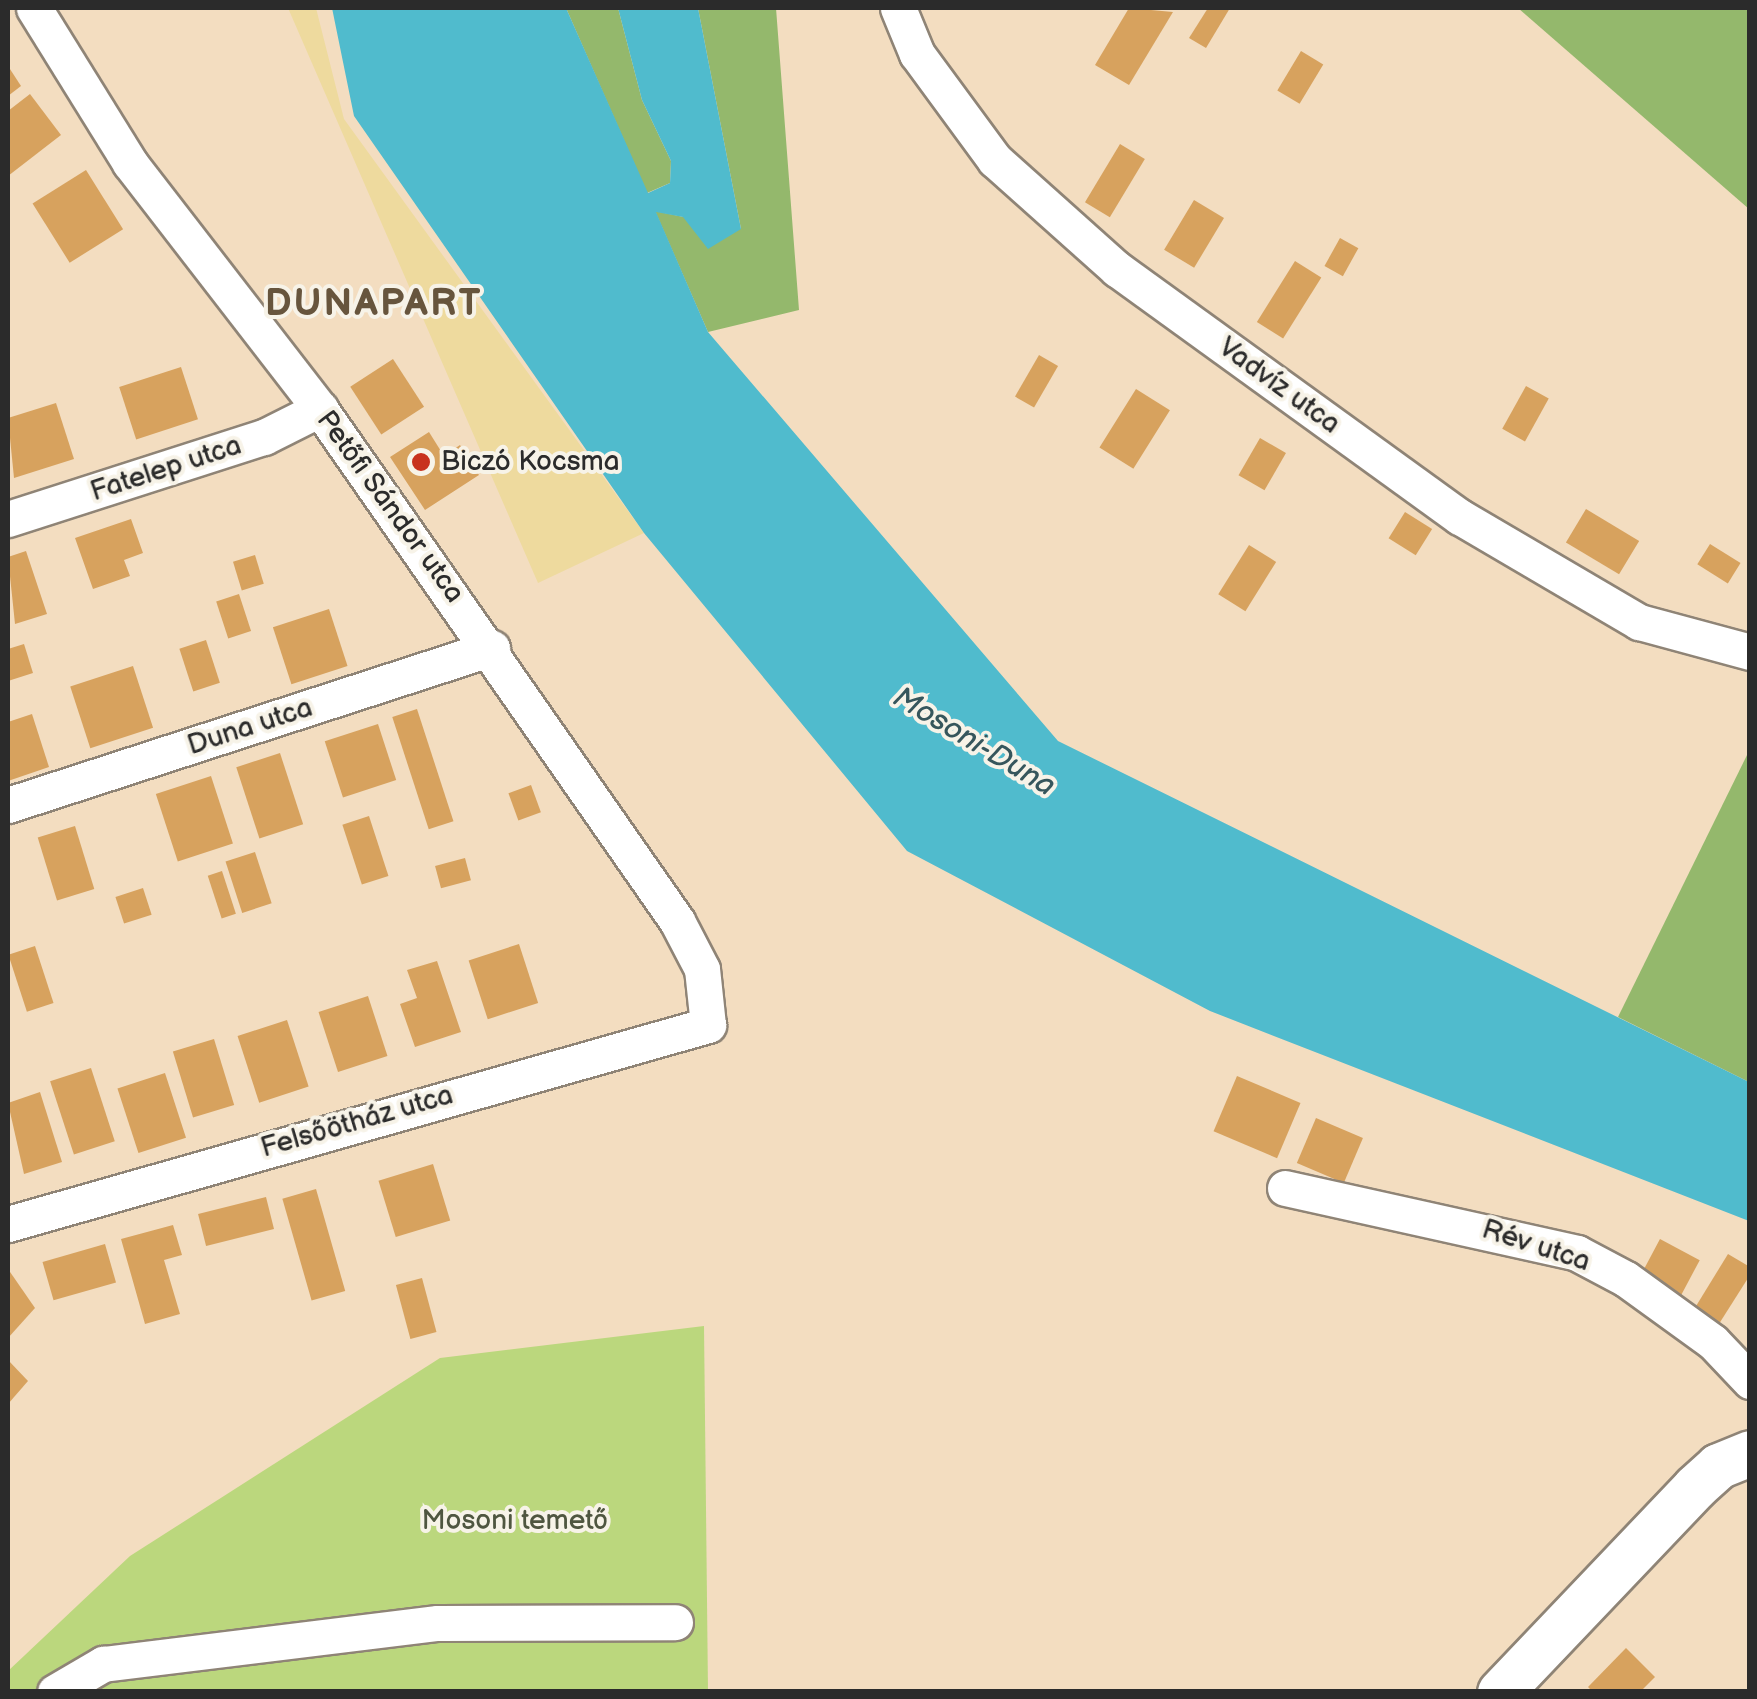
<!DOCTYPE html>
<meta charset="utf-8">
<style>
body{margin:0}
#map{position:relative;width:1757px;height:1699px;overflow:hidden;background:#f3ddc0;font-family:"Balsamiq Sans",sans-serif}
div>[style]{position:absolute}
.green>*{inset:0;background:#bbd77d}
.forest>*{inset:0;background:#94b86c}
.sand>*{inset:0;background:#eeda9e}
.water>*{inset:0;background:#50bbcd}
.building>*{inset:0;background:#d7a25e;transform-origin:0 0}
.roads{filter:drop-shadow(2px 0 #8f8476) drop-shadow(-2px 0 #8f8476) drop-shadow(0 2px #8f8476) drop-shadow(0 -2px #8f8476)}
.minor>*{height:35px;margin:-17.5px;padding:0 17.5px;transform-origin:17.5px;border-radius:17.5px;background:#fff}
.major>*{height:45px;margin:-22.5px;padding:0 22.5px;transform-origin:22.5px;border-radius:22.5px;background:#fff}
.dots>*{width:28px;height:28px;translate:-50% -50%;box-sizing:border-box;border:5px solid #f7f3e8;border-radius:50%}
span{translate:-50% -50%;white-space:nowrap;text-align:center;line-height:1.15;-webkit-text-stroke:8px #f7f3e8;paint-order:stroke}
.street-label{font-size:28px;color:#2b2b2b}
.poi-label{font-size:28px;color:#2b2b2b}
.left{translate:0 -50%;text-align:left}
.park-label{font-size:28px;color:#4f5640}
.water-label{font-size:30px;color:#36565c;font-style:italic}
.district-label{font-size:38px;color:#67553d;font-weight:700;letter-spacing:2.5px}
.frame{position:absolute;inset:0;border:10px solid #2b2b2b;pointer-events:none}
</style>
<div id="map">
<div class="green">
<i style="clip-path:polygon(704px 1326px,708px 1691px,8px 1692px,8px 1671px,130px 1556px,440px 1358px)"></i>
</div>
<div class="forest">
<i style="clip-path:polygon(566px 8px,618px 8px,642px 100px,671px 161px,670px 183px,647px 193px)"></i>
<i style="clip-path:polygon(698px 8px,776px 8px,799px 310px,708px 332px,655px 211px,741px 229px)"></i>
<i style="clip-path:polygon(1518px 8px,1749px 8px,1749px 209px)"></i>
<i style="clip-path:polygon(1749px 751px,1749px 1082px,1618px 1017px)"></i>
</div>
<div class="sand">
<i style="clip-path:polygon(288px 8px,316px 8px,344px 119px,644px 533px,538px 583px)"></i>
</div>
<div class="water">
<i style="clip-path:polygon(332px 8px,566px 8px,648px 193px,670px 183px,671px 161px,642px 100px,618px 8px,698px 8px,741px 229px,708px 249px,683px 217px,656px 212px,708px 332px,1058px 741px,1749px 1082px,1749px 1221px,1210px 1011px,907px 851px,644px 533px,354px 116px)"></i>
</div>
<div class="building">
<i style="clip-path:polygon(1129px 8px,1173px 12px,1129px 85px,1095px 65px)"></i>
<i style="clip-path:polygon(1208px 8px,1230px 8px,1206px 48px,1189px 38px)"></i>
<i style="left:1301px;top:51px;width:26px;height:46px;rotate:31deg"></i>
<i style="clip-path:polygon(8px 66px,21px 86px,8px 96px)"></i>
<i style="clip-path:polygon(30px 94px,61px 135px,8px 176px,8px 111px)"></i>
<i style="left:1120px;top:144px;width:29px;height:68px;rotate:31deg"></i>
<i style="left:86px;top:170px;width:70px;height:63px;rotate:58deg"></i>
<i style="left:1194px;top:200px;width:35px;height:58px;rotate:31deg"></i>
<i style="left:1340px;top:238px;width:21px;height:32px;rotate:29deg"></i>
<i style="left:1295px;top:261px;width:31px;height:72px;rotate:32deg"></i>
<i style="left:1039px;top:355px;width:22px;height:48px;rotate:30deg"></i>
<i style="left:393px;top:359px;width:57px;height:51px;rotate:57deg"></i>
<i style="left:181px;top:367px;width:55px;height:65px;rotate:72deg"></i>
<i style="left:1526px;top:386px;width:26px;height:49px;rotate:29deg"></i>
<i style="left:1136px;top:389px;width:40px;height:69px;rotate:32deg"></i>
<i style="clip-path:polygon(56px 403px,74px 459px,14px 478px,8px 418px)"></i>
<i style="clip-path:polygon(429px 432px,444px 456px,460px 445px,479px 475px,425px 510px,390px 457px)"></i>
<i style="left:1260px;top:438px;width:30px;height:43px;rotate:30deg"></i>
<i style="left:1586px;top:509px;width:62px;height:39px;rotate:31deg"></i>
<i style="left:1405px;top:512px;width:32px;height:31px;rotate:32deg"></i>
<i style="clip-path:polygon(131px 519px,143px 553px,124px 560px,130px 576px,93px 589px,75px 538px)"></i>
<i style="left:1710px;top:544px;width:36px;height:24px;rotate:32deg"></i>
<i style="left:1249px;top:545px;width:32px;height:58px;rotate:32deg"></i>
<i style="clip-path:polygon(26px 551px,47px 614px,15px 624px,8px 557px)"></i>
<i style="left:255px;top:555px;width:30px;height:23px;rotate:73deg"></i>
<i style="left:239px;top:594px;width:39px;height:24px;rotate:72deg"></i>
<i style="left:329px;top:609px;width:60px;height:59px;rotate:72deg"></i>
<i style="left:206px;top:640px;width:45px;height:28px;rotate:72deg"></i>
<i style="clip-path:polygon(24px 644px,33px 673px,8px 681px,8px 649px)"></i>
<i style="left:133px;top:666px;width:65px;height:66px;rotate:72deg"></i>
<i style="left:417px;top:709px;width:118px;height:26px;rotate:72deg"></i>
<i style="clip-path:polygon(32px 714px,49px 767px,8px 781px,8px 722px)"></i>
<i style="left:378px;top:724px;width:59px;height:56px;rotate:72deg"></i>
<i style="left:280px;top:753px;width:75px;height:46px;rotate:72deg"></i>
<i style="left:211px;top:776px;width:71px;height:58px;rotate:72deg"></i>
<i style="left:531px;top:785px;width:29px;height:24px;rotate:70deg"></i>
<i style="left:369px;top:816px;width:63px;height:28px;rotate:72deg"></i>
<i style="left:75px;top:826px;width:66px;height:39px;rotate:73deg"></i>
<i style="left:255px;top:852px;width:54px;height:31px;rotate:72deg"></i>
<i style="left:465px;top:858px;width:23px;height:31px;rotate:75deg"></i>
<i style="left:222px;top:871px;width:45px;height:15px;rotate:72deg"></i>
<i style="left:143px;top:888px;width:28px;height:29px;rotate:72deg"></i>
<i style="left:519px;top:944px;width:62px;height:53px;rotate:72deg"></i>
<i style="left:35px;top:946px;width:60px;height:28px;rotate:72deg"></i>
<i style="clip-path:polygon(437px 961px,461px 1032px,415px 1047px,400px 1004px,417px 998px,407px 970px)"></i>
<i style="left:368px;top:996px;width:63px;height:52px;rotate:72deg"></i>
<i style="left:287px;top:1020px;width:70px;height:52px;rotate:72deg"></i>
<i style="left:214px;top:1039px;width:69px;height:43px;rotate:73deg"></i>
<i style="left:91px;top:1068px;width:77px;height:43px;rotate:72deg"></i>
<i style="left:165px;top:1073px;width:68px;height:50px;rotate:72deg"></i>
<i style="left:1237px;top:1076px;width:69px;height:60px;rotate:23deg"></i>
<i style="clip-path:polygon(40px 1092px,62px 1162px,24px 1174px,8px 1103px)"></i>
<i style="left:1316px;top:1118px;width:51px;height:49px;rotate:23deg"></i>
<i style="left:433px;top:1164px;width:59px;height:57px;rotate:73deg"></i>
<i style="left:316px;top:1189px;width:106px;height:35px;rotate:74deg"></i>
<i style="left:266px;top:1197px;width:33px;height:70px;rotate:76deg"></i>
<i style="clip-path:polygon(173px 1225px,182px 1255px,164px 1260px,180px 1314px,145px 1324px,121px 1239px)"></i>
<i style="left:1660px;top:1239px;width:45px;height:44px;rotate:28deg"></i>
<i style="left:105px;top:1244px;width:40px;height:65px;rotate:74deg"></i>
<i style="clip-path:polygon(1728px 1254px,1750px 1267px,1750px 1275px,1717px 1327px,1693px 1311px)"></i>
<i style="clip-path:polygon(8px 1269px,35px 1308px,8px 1338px)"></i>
<i style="left:422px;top:1278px;width:56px;height:27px;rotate:75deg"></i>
<i style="clip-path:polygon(8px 1360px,28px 1381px,8px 1404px)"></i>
<i style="clip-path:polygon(1626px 1648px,1655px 1677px,1640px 1692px,1593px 1692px,1588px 1687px)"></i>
</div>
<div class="roads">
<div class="minor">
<i style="left:898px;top:8px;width:50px;rotate:67.6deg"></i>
<i style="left:917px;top:54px;width:132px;rotate:53.7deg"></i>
<i style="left:995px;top:160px;width:164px;rotate:41.8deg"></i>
<i style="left:1117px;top:269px;width:423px;rotate:35.9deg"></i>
<i style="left:1460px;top:517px;width:208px;rotate:30.4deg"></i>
<i style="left:1639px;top:622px;width:115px;rotate:15.1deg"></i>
<i style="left:8px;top:519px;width:269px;rotate:-17.8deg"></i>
<i style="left:264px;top:437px;width:63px;rotate:-26.6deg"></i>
<i style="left:8px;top:805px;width:509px;rotate:-17.97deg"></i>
<i style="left:1285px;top:1188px;width:299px;rotate:12.5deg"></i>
<i style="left:1577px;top:1253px;width:55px;rotate:28deg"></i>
<i style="left:1626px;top:1279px;width:107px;rotate:35.9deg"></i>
<i style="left:1713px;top:1342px;width:54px;rotate:46.5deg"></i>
<i style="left:8px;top:1224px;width:728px;rotate:-15.87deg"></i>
<i style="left:708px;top:1025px;width:56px;rotate:-96.1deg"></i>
<i style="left:702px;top:969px;width:54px;rotate:-117.5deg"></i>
<i style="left:677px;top:921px;width:624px;rotate:-124.89deg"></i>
<i style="left:320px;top:409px;width:311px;rotate:-127.7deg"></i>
<i style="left:130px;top:163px;width:182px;rotate:-121.8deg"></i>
<i style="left:55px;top:1692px;width:56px;rotate:-30.3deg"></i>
<i style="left:103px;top:1664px;width:337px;rotate:-7deg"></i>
<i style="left:438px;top:1623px;width:237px;rotate:-0.2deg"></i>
</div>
<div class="major">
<i style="left:1500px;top:1692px;width:283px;rotate:-46.4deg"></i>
<i style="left:1695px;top:1487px;width:31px;rotate:-42deg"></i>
<i style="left:1718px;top:1466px;width:35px;rotate:-22deg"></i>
</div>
</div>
<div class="dots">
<i style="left:421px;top:462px;background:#c8321e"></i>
</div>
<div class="street-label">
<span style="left:1279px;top:386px;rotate:36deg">Vadvíz utca</span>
<span style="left:166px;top:469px;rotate:-18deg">Fatelep utca</span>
<span style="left:390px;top:507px;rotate:54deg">Petőfi Sándor utca</span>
<span style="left:250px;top:727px;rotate:-18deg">Duna utca</span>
<span style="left:357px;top:1122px;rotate:-16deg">Felsőötház utca</span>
<span style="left:1536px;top:1246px;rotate:18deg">Rév utca</span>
</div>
<div class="poi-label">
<span class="left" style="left:441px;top:462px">Biczó Kocsma</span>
</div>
<div class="park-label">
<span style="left:515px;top:1521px">Mosoni temető</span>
</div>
<div class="water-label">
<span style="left:974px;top:742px;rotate:31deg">Mosoni-Duna</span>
</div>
<div class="district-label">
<span style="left:374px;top:304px">DUNAPART</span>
</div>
<div class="frame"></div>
</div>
